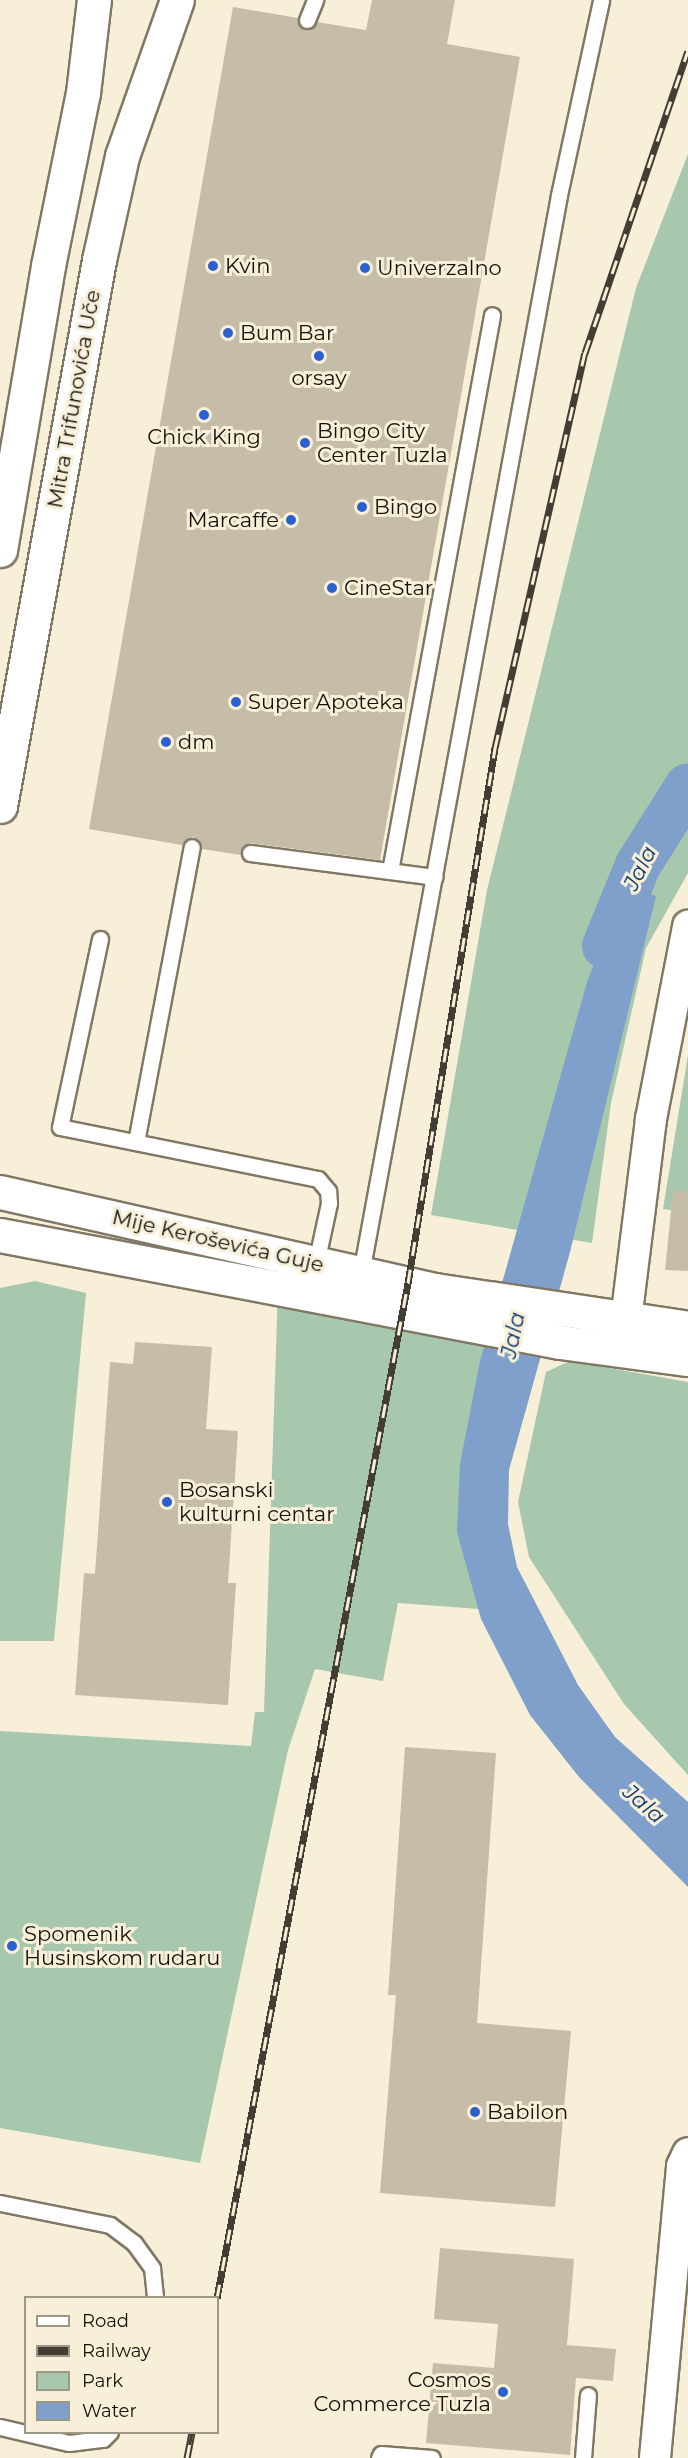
<!DOCTYPE html>
<meta charset="utf-8">
<style>
body{margin:0}
#map{position:relative;width:688px;height:2458px;overflow:hidden;background:#f8efd9;font-family:Montserrat,sans-serif}
div>[style]{position:absolute}
.green>*{inset:0;background:#a7c8ad}
.water>*{inset:0;background:#80a0cc}
.river>*{height:46px;margin:-23px;padding:0 23px;transform-origin:23px;border-radius:23px;background:#80a0cc}
.building>*{inset:0;background:#c6bda8}
.roads{filter:drop-shadow(2px 0 #807864) drop-shadow(-2px 0 #807864) drop-shadow(0 2px #807864) drop-shadow(0 -2px #807864)}
.lane>*{height:15px;margin:-7.5px;padding:0 7.5px;transform-origin:7.5px;border-radius:7.5px;background:#fff}
.street>*{height:30px;margin:-15px;padding:0 15px;transform-origin:15px;border-radius:15px;background:#fff}
.secondary>*{height:33px;margin:-16.5px;padding:0 16.5px;transform-origin:16.5px;border-radius:16.5px;background:#fff}
.primary>*{height:33px;margin:-16.5px;padding:0 16.5px;transform-origin:16.5px;border-radius:16.5px;background:#fff}
.rail>*{height:7px;margin-top:-3.5px;transform-origin:0;background:repeating-linear-gradient(90deg,#f8efd9 0 14px,#433e34 0 28px);box-sizing:border-box;border-block:2px solid #433e34}
.dots>*{width:16px;height:16px;translate:-50% -50%;box-sizing:border-box;border:3px solid #f8efd9;border-radius:50%}
span{translate:-50% -50%;white-space:nowrap;text-align:center;line-height:1.15;-webkit-text-stroke:6px #f8efd9;paint-order:stroke}
.poi-label{font-size:21px;color:#15120b}
.left{translate:0 -50%;text-align:left}
.right{translate:-100% -50%;text-align:right}
.street-label{font-size:21px;color:#15120b}
.water-label{font-size:22px;color:#143d73;font-style:italic}
.legend{position:absolute;left:24px;top:2296px;width:195px;height:138px;box-sizing:border-box;background:#f8efd9;border:2px solid #9d9787;margin:0;padding:8px 10px;list-style:none;font-size:18px;color:#15120b}
.legend li{display:flex;align-items:center;gap:12px;height:30px}
.legend b{width:30px;border:2px solid #9d9787}
</style>
<div id="map">
<div class="green">
<i style="clip-path:polygon(688px 154px,688px 873px,646px 948px,611px 1103px,592px 1243px,431px 1215px,487px 890px,636px 288px)"></i>
<i style="clip-path:polygon(688px 1055px,688px 1213px,663px 1209px)"></i>
<i style="clip-path:polygon(35px 1281px,86px 1293px,54px 1641px,0 1641px,0 1288px)"></i>
<i style="clip-path:polygon(278px 1288px,514px 1332px,484px 1471px,506px 1611px,398px 1603px,383px 1681px,315px 1669px,288px 1750px,200px 2163px,0 2128px,0 1731px,251px 1746px,255px 1712px,264px 1712px)"></i>
<i style="clip-path:polygon(570px 1361px,688px 1382px,688px 1775px,624px 1704px,529px 1557px,518px 1502px,546px 1372px)"></i>
</div>
<div class="water">
<i style="clip-path:polygon(623px 886px,656px 896px,570px 1252px,509px 1470px,508px 1524px,517px 1567px,578px 1685px,615px 1737px,688px 1802px,688px 1887px,579px 1777px,530px 1715px,481px 1619px,457px 1532px,460px 1464px,480px 1361px,587px 982px)"></i>
</div>
<div class="river">
<i style="left:605px;top:946px;width:87px;rotate:-67.8deg"></i>
<i style="left:638px;top:865px;width:93px;rotate:-57.7deg"></i>
</div>
<div class="building">
<i style="clip-path:polygon(372px 0,455px 0,447px 44px,520px 57px,380px 860px,251px 843px,243px 847px,241px 855px,202px 849px,193px 837px,182px 845px,89px 829px,233px 7px,298px 18px,304px 29px,317px 22px,366px 30px)"></i>
<i style="clip-path:polygon(673px 1191px,688px 1192px,688px 1271px,665px 1270px)"></i>
<i style="clip-path:polygon(135px 1342px,212px 1347px,206px 1429px,238px 1431px,228px 1583px,236px 1583px,228px 1705px,75px 1695px,84px 1573px,95px 1574px,110px 1362px,133px 1364px)"></i>
<i style="clip-path:polygon(405px 1747px,496px 1753px,477px 2023px,571px 2031px,555px 2207px,380px 2193px,396px 1995px,388px 1995px)"></i>
<i style="clip-path:polygon(440px 2248px,574px 2259px,567px 2345px,616px 2349px,613px 2381px,576px 2378px,570px 2455px,426px 2443px,433px 2363px,494px 2368px,498px 2324px,434px 2319px)"></i>
</div>
<div class="roads">
<div class="lane">
<i style="left:307px;top:20px;width:22px;rotate:-68deg"></i>
<i style="left:250px;top:853px;width:186px;rotate:7.4deg"></i>
<i style="left:390px;top:871px;width:565px;rotate:-79.6deg"></i>
<i style="left:100px;top:939px;width:192px;rotate:102deg"></i>
<i style="left:60px;top:1127px;width:263px;rotate:11.4deg"></i>
<i style="left:318px;top:1179px;width:16px;rotate:50deg"></i>
<i style="left:328px;top:1191px;width:12px;rotate:85deg"></i>
<i style="left:329px;top:1203px;width:61px;rotate:102.2deg"></i>
<i style="left:136px;top:1142px;width:300px;rotate:-79.3deg"></i>
<i style="left:361px;top:1273px;width:1096px;rotate:-79.59deg"></i>
<i style="left:559px;top:195px;width:199px;rotate:-77.8deg"></i>
<i style="left:0;top:2203px;width:112px;rotate:11.3deg"></i>
<i style="left:110px;top:2225px;width:30px;rotate:37deg"></i>
<i style="left:134px;top:2243px;width:31px;rotate:54deg"></i>
<i style="left:152px;top:2268px;width:30px;rotate:84deg"></i>
<i style="left:0;top:2427px;width:71px;rotate:13.1deg"></i>
<i style="left:69px;top:2443px;width:34px;rotate:-7deg"></i>
<i style="left:103px;top:2439px;width:10px;rotate:-45deg"></i>
<i style="left:379px;top:2458px;width:4px;rotate:-63deg"></i>
<i style="left:381px;top:2454px;width:51px;rotate:4.5deg"></i>
<i style="left:583px;top:2458px;width:63px;rotate:-85.5deg"></i>
</div>
<div class="street">
<i style="left:623px;top:1344px;width:227px;rotate:-82.9deg"></i>
<i style="left:651px;top:1119px;width:197px;rotate:-79.1deg"></i>
<i style="left:655px;top:2458px;width:293px;rotate:-84.7deg"></i>
<i style="left:682px;top:2166px;width:14px;rotate:-65deg"></i>
</div>
<div class="secondary">
<i style="left:0;top:1192px;width:446px;rotate:12.7deg"></i>
<i style="left:435px;top:1290px;width:256px;rotate:8.5deg"></i>
<i style="left:0;top:1235px;width:570px;rotate:10.82deg"></i>
<i style="left:560px;top:1342px;width:129px;rotate:7.6deg"></i>
</div>
<div class="primary">
<i style="left:0;top:550px;width:288px;rotate:-80.4deg"></i>
<i style="left:48px;top:266px;width:177px;rotate:-78.6deg"></i>
<i style="left:83px;top:93px;width:94px;rotate:-83.3deg"></i>
<i style="left:0;top:806px;width:555px;rotate:-79.72deg"></i>
<i style="left:99px;top:260px;width:107px;rotate:-77.5deg"></i>
<i style="left:122px;top:156px;width:165px;rotate:-70.6deg"></i>
</div>
</div>
<div class="rail">
<i style="left:217px;top:2298px;width:1033px;rotate:-79.34deg"></i>
<i style="left:408px;top:1283px;width:542px;rotate:-80.76deg"></i>
<i style="left:495px;top:748px;width:405px;rotate:-77.2deg"></i>
<i style="left:585px;top:353px;width:319px;rotate:-71.2deg"></i>
<i style="left:187px;top:2458px;width:26px;rotate:-79deg"></i>
</div>
<div class="dots">
<i style="left:213px;top:266px;background:#2d60cf"></i>
<i style="left:365px;top:268px;background:#2d60cf"></i>
<i style="left:228px;top:333px;background:#2d60cf"></i>
<i style="left:319px;top:356px;background:#2d60cf"></i>
<i style="left:204px;top:415px;background:#2d60cf"></i>
<i style="left:305px;top:443px;background:#2d60cf"></i>
<i style="left:362px;top:507px;background:#2d60cf"></i>
<i style="left:291px;top:520px;background:#2d60cf"></i>
<i style="left:332px;top:588px;background:#2d60cf"></i>
<i style="left:236px;top:702px;background:#2d60cf"></i>
<i style="left:166px;top:742px;background:#2d60cf"></i>
<i style="left:167px;top:1502px;background:#2d60cf"></i>
<i style="left:12px;top:1946px;background:#2d60cf"></i>
<i style="left:475px;top:2112px;background:#2d60cf"></i>
<i style="left:503px;top:2392px;background:#2d60cf"></i>
</div>
<div class="poi-label">
<span class="left" style="left:225px;top:266px">Kvin</span>
<span class="left" style="left:377px;top:268px">Univerzalno</span>
<span class="left" style="left:240px;top:333px">Bum Bar</span>
<span style="left:319px;top:378px">orsay</span>
<span class="left" style="left:317px;top:443px">Bingo City<br>Center Tuzla</span>
<span style="left:204px;top:437px">Chick King</span>
<span class="left" style="left:374px;top:507px">Bingo</span>
<span class="right" style="left:279px;top:520px">Marcaffe</span>
<span class="left" style="left:344px;top:588px">CineStar</span>
<span class="left" style="left:248px;top:702px">Super Apoteka</span>
<span class="left" style="left:178px;top:742px">dm</span>
<span class="left" style="left:179px;top:1502px">Bosanski<br>kulturni centar</span>
<span class="left" style="left:24px;top:1946px">Spomenik<br>Husinskom rudaru</span>
<span class="left" style="left:487px;top:2112px">Babilon</span>
<span class="right" style="left:491px;top:2392px">Cosmos<br>Commerce Tuzla</span>
</div>
<div class="street-label">
<span style="left:74px;top:399px;rotate:-80deg">Mitra Trifunovića Uče</span>
<span style="left:218px;top:1241px;rotate:13deg">Mije Keroševića Guje</span>
</div>
<div class="water-label">
<span style="left:640px;top:868px;rotate:-63deg">Jala</span>
<span style="left:513px;top:1335px;rotate:-78deg">Jala</span>
<span style="left:644px;top:1804px;rotate:41deg">Jala</span>
</div>
<ul class="legend">
<li><b style="height:8px;background:#fff"></b>Road</li>
<li><b style="height:8px;background:#433e34"></b>Railway</li>
<li><b style="height:16px;background:#a7c8ad"></b>Park</li>
<li><b style="height:16px;background:#80a0cc"></b>Water</li>
</ul>
</div>
